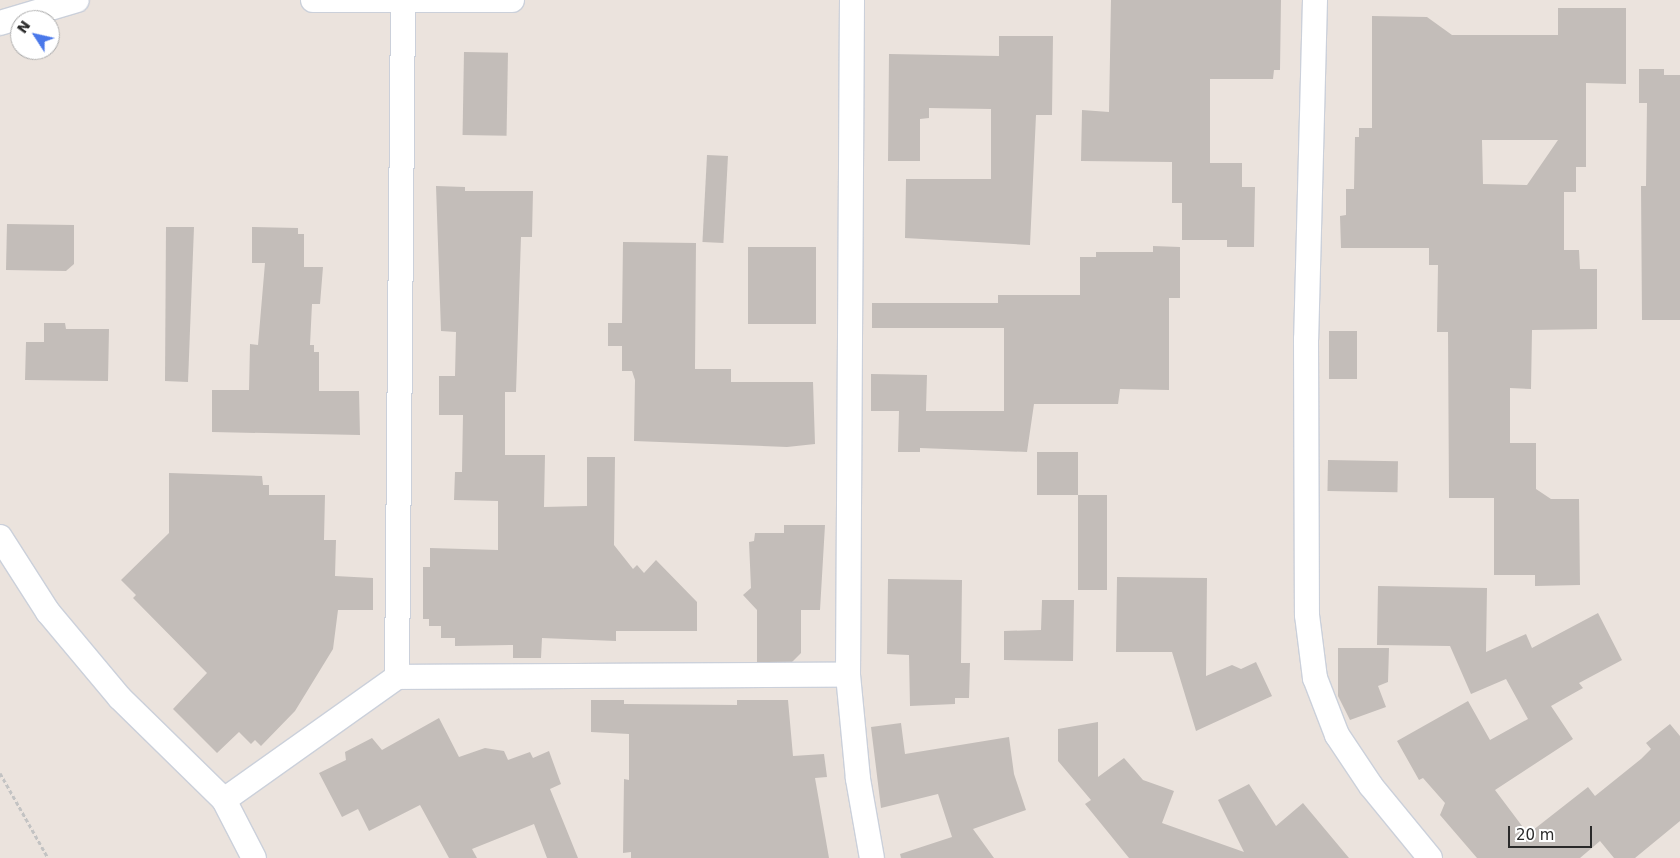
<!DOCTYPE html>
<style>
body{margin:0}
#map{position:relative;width:1680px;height:858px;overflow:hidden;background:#ebe3dd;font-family:"DejaVu Sans",sans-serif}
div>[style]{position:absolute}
.building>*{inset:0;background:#c3bdb9;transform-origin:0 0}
.path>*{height:3px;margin-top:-1.5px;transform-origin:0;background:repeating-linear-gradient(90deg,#c3c3c3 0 4px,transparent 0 6.5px)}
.roads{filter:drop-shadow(1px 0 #cbd0da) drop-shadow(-1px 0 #cbd0da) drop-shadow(0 1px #cbd0da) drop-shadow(0 -1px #cbd0da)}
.minor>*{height:24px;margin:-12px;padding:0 12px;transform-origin:12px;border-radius:12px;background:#fff}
span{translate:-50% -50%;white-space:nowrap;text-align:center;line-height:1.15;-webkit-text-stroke:4px #fff;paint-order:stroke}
.north{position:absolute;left:10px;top:10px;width:50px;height:50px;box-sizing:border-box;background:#fff;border:1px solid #aaa;border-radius:50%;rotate:305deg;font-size:14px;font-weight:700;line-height:20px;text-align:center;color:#2a2a2a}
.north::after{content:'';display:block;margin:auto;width:18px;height:22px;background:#4a78ea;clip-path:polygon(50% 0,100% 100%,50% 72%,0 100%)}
.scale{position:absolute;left:1508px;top:826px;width:84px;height:22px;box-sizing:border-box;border:2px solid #2a2a2a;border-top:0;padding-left:6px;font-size:15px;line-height:18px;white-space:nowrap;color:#2a2a2a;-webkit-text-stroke:4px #fff;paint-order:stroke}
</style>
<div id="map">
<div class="building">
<i style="clip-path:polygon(1111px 0,1281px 0,1280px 70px,1274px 70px,1273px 79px,1210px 79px,1210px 163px,1242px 163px,1242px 187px,1255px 187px,1254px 247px,1227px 247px,1227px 240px,1182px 240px,1182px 203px,1172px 203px,1172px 162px,1081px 161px,1082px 110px,1109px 112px)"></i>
<i style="clip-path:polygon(evenodd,1558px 8px,1626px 8px,1626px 84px,1586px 83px,1586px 167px,1576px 167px,1576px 192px,1564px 192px,1564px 250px,1579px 250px,1580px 269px,1597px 269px,1597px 329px,1532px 330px,1531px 389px,1510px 388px,1510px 443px,1536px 443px,1536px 489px,1551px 499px,1579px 499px,1580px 585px,1535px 586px,1535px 575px,1494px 575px,1494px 498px,1449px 498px,1448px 332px,1437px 332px,1438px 265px,1429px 265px,1429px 248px,1341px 248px,1340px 216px,1346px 215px,1346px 189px,1354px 189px,1355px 137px,1359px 137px,1359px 128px,1372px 128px,1372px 16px,1427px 17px,1452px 35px,1558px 35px,1558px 8px,1482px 140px,1558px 140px,1527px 185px,1483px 184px,1482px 140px)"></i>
<i style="clip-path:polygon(999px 36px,1053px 36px,1052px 115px,1036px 115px,1030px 245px,905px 238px,906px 179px,991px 179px,991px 109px,929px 108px,929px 118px,920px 119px,920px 161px,888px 161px,889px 54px,999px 56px)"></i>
<i style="left:464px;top:52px;width:44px;height:83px;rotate:1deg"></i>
<i style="clip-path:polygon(1639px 69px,1664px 69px,1664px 75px,1680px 75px,1680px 320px,1642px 320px,1641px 186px,1646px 186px,1647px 103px,1639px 103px)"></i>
<i style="left:707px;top:155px;width:21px;height:87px;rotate:3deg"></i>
<i style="clip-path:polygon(436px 186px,465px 187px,465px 191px,533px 191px,532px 237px,521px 237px,516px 392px,505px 392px,505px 455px,545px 455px,544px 507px,587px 506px,587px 457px,615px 457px,614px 545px,633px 569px,637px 565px,644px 573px,656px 560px,697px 602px,697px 631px,616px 631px,616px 641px,542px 638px,541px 658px,513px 658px,513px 645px,455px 646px,455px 638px,441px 638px,441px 626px,429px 626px,429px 619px,423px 619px,423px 567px,430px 567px,430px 548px,498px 550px,498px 501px,454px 500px,455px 472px,462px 472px,463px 415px,439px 415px,439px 376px,455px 376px,456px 332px,441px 331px)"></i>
<i style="clip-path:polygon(7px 224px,74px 225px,74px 264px,66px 271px,6px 270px)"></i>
<i style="clip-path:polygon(166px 227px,194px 227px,188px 382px,165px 381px)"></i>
<i style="clip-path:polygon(252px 227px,298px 228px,298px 234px,304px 234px,304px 267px,323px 267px,320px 304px,312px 304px,310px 345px,314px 345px,314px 352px,319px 352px,319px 391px,359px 391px,360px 435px,212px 432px,212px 390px,249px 390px,250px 344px,258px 345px,265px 263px,252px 263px)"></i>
<i style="clip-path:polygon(623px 242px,696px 243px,695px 369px,731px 369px,731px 382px,813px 382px,815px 444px,787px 447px,634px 441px,635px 380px,632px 371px,622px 371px,622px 346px,608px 346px,608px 323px,622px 323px)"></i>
<i style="clip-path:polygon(1153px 246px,1180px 247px,1180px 298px,1169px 298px,1169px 390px,1120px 389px,1118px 404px,1034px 404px,1027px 452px,920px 448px,920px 452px,898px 452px,899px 411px,871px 411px,871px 374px,927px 375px,926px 411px,1004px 411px,1004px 328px,872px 328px,872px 303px,998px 303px,998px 295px,1080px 295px,1080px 257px,1096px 257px,1096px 252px,1153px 252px)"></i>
<i style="left:748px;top:247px;width:68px;height:77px"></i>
<i style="clip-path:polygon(44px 323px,65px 323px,66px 329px,109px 329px,108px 381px,25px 380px,26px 342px,44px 342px)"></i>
<i style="left:1329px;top:331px;width:28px;height:48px"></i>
<i style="left:1037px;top:452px;width:41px;height:43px"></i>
<i style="left:1328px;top:460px;width:70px;height:31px;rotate:1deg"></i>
<i style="clip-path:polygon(169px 473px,262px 476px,263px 485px,269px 485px,269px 495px,325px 495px,324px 540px,336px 540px,335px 576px,373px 578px,373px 610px,338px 610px,333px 649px,295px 711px,261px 746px,255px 740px,251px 744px,239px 732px,217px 753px,173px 709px,207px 673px,133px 598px,136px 595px,121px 580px,169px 533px)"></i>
<i style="left:1078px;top:495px;width:29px;height:95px"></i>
<i style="clip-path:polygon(784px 525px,825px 525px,820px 610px,801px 610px,801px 653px,792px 662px,757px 662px,757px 610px,743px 595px,751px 588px,749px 542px,754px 541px,755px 533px,784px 533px)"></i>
<i style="clip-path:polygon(1117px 577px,1207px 578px,1206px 676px,1232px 665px,1241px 669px,1256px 662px,1272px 696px,1196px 731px,1172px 652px,1116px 652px)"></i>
<i style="clip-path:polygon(888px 579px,962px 580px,961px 663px,970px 663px,969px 698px,955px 698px,955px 704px,910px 706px,909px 655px,887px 654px)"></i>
<i style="clip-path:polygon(1378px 586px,1487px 588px,1486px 652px,1526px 634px,1532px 648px,1598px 613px,1622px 660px,1579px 683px,1583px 688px,1551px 706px,1573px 739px,1495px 790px,1528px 834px,1588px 787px,1595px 796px,1641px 759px,1651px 749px,1646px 743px,1670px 724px,1680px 736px,1680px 821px,1635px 858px,1614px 858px,1600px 841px,1580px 858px,1477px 858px,1440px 815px,1445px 803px,1423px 778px,1419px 780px,1397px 741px,1468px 701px,1490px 740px,1528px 719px,1506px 679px,1471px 694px,1450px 646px,1377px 645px)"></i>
<i style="clip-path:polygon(1042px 600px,1074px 600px,1073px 661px,1004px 660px,1004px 631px,1041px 630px)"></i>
<i style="clip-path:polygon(1338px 648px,1389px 648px,1388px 682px,1378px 686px,1386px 707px,1350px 720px,1338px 696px)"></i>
<i style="clip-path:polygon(591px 700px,624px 700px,624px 704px,737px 705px,737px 700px,788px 700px,793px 756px,824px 754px,827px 777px,815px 778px,829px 858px,631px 858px,631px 852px,623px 853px,624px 779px,629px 780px,629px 734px,591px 732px)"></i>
<i style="clip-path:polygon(439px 718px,459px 757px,485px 748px,504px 751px,508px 760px,530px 752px,533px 758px,549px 751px,561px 784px,550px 789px,578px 858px,547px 858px,534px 824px,472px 849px,477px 858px,449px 858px,420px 805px,369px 831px,358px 809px,342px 817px,319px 773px,346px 760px,345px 752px,372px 738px,382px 750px)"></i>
<i style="clip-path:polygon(1098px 722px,1098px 777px,1124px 758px,1143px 780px,1174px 791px,1162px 823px,1244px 852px,1218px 800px,1249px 784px,1276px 826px,1303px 803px,1349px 858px,1129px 858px,1085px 804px,1091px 800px,1058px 761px,1058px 729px)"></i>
<i style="clip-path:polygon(901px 723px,905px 754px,1009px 737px,1014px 774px,1026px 810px,973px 829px,994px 858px,901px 858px,900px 854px,952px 837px,938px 794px,881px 808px,871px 727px)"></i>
</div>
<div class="path">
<i style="left:0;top:773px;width:98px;rotate:60.5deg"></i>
</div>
<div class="roads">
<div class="minor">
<i style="left:313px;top:0;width:199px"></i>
<i style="left:852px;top:0;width:675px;rotate:90.34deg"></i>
<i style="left:848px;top:675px;width:104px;rotate:84.5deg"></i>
<i style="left:858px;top:779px;width:80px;rotate:80deg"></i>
<i style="left:1315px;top:0;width:339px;rotate:91.5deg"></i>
<i style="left:1306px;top:339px;width:276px;rotate:89.8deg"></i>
<i style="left:1307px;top:615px;width:64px;rotate:82.8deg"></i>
<i style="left:1315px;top:678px;width:61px;rotate:68.9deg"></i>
<i style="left:1337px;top:735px;width:61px;rotate:56.3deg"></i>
<i style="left:1371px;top:786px;width:93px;rotate:50.7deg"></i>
<i style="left:403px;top:2px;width:675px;rotate:90.51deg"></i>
<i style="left:397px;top:677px;width:451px;rotate:-0.3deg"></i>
<i style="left:0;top:23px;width:80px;rotate:-16.6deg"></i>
<i style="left:0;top:537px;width:89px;rotate:57.4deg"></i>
<i style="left:48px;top:612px;width:112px;rotate:50.1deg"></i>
<i style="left:120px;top:698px;width:146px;rotate:44.4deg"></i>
<i style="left:224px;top:800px;width:65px;rotate:62.7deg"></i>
<i style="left:224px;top:800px;width:212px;rotate:-35.4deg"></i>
</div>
</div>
<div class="north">N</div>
<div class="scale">20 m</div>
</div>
